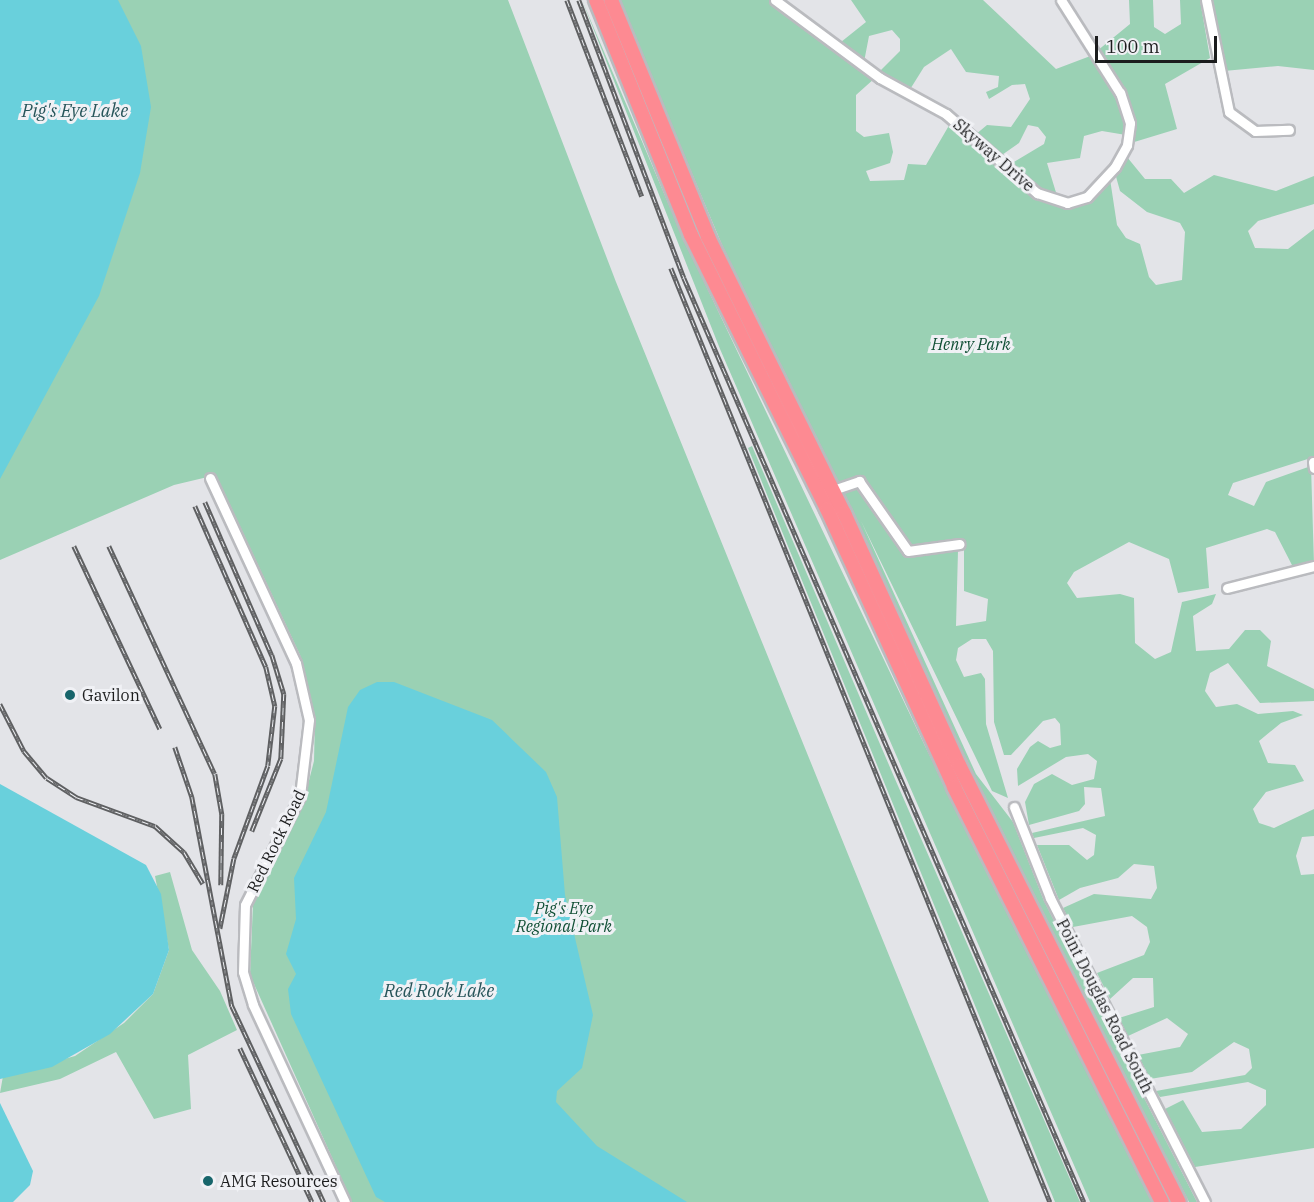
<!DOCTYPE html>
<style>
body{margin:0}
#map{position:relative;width:1314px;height:1202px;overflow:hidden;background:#e3e4e8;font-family:"IBM Plex Serif",serif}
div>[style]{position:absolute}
.green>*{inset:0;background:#9ad1b4}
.water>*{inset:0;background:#69d0dc}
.roads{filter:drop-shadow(2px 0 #babbbf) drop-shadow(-2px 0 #babbbf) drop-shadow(0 2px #babbbf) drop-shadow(0 -2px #babbbf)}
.minor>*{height:9px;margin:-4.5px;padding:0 4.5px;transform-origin:4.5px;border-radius:4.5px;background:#fff}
.highway>*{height:14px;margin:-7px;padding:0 7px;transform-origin:7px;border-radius:7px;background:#fd8a92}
.rail>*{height:4.5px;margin-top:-2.25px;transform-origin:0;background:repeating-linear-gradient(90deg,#f0f1f5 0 7px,#5f6062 0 14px);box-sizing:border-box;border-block:2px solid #5f6062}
.dots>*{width:16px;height:16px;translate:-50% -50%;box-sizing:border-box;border:3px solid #f0f1f5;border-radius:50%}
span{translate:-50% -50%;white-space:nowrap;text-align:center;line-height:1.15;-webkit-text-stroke:6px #f0f1f5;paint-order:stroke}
.street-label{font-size:16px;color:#1c1d1e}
.park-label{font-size:16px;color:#104f35;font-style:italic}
.poi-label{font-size:16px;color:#1c1d1e}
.left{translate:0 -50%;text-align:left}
.water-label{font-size:18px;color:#27555a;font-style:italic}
.scale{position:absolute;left:1095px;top:36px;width:122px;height:27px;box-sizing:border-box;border:3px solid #1c1d1e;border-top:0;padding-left:8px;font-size:18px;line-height:21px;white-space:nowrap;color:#1c1d1e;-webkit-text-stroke:4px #f0f1f5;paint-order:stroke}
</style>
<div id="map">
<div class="green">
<i style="clip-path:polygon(0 0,508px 0,616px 282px,989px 1202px,352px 1202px,250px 975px,253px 904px,303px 804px,314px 761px,315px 718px,300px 655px,216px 475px,174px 485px,0 560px)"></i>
<i style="clip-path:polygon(582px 0,680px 231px,925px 746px,1153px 1202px,1090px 1202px,720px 349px)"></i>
<i style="clip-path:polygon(evenodd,619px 0,769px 0,776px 5px,875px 78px,856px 95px,856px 131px,864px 137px,889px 133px,893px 152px,890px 163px,866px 171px,870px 181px,904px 180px,908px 164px,926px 165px,951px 122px,1051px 203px,1081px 204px,1110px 179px,1117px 225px,1126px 238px,1140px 244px,1149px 277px,1156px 285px,1182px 280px,1185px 232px,1180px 223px,1147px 212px,1120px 191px,1115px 173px,1127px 157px,1145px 179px,1171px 179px,1184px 193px,1214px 175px,1276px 191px,1314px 176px,1314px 204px,1258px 221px,1248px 231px,1255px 248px,1288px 249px,1314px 229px,1314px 457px,1233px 483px,1228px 495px,1254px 506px,1266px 482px,1311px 466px,1314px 564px,1294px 569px,1275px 532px,1267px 529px,1206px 548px,1209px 588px,1178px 593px,1169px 559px,1129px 542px,1074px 572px,1067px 583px,1077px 598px,1120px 594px,1134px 598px,1135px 643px,1155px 659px,1171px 652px,1182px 602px,1216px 594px,1212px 604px,1193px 616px,1196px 651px,1229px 649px,1245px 630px,1260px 630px,1271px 641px,1267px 666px,1314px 689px,1314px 701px,1260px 703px,1228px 663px,1210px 673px,1205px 691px,1216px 707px,1237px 704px,1258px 714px,1293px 711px,1303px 715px,1281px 723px,1259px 741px,1268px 763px,1295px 765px,1304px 781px,1266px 792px,1253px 809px,1259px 823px,1274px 828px,1314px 809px,1314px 836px,1302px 837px,1296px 856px,1301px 875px,1314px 874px,1314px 1148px,1195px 1167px,1165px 1109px,1183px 1100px,1202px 1132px,1241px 1129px,1266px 1105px,1266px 1090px,1248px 1082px,1160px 1097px,1156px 1091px,1245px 1075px,1252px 1068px,1249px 1049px,1234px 1042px,1192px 1072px,1150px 1079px,1138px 1055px,1180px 1047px,1188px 1034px,1167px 1018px,1128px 1036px,1119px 1018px,1154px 1007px,1153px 978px,1133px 978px,1110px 999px,1097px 973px,1144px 955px,1150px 942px,1147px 927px,1132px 916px,1073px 927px,1063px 908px,1094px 894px,1151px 899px,1157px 888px,1154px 866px,1134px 864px,1118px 878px,1080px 888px,1059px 900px,1037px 845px,1069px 845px,1087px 860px,1094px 855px,1096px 835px,1083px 828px,1034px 838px,1032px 833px,1105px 816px,1101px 788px,1084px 787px,1085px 804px,1079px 811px,1029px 825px,1025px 802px,1034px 784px,1052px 774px,1072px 785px,1094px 779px,1097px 761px,1088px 754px,1066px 757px,1018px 786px,1017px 769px,1030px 747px,1038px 741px,1050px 748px,1061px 745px,1060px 724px,1055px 718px,1043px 721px,1011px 755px,1004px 755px,994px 722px,993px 651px,986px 639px,972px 639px,958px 648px,956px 660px,964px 677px,981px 673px,985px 679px,986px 724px,1008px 798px,992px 791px,861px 521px,976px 774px,1013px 822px,1044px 901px,1197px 1202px,1189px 1202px,970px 770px,844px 493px,733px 271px,619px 0,887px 516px,912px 547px,964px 543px,964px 591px,988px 599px,986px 621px,956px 626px,958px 551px,904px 554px,877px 518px,887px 516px)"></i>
<i style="clip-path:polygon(851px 0,983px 0,1056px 69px,1093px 55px,1117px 94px,1126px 135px,1102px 131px,1084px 136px,1080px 158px,1047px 163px,1058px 199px,1035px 188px,1009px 165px,1044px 144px,1046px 137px,1038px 127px,1028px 125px,1019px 143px,999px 157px,975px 135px,987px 125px,1011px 127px,1030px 99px,1025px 84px,1012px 85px,989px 99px,986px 92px,998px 87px,999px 76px,966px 72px,951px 49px,924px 67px,909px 91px,878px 73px,900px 51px,900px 39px,892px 30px,869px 36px,864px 62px,841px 42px,866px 22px)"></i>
<i style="clip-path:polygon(1129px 0,1153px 0,1154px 27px,1165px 34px,1181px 24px,1180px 0,1200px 0,1210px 58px,1165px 84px,1177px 129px,1131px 143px,1128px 103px,1097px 51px,1130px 24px)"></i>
<i style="clip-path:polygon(1212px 0,1314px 0,1314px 70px,1278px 66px,1224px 71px)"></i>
<i style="clip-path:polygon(752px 446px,895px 779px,1080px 1202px,1055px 1202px,748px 448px)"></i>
<i style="clip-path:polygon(170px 872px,192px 950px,220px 991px,237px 1030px,188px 1055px,191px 1109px,154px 1119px,116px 1052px,60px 1079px,0 1093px,3px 1076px,75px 1056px,124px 1023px,153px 994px,169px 950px,155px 876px)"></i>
</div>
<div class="water">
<i style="clip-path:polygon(0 0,118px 0,141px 46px,151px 107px,140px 173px,99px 296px,0 479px)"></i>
<i style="clip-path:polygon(377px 682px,394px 682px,492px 720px,546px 772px,557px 797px,565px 895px,593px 1015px,582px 1068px,557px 1091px,556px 1102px,597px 1146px,687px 1202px,385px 1202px,376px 1197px,291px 1014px,288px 989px,296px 974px,286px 954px,296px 919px,294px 878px,326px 812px,348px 707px,360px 690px)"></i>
<i style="clip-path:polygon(0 784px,146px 865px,161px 894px,169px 950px,153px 994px,110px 1034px,52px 1067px,0 1079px)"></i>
<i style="clip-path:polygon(0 1103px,33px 1171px,30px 1185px,13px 1202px,0 1202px)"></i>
</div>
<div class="roads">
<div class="minor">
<i style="left:775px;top:0;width:131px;rotate:36.6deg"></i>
<i style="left:880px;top:78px;width:75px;rotate:28.6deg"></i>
<i style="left:946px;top:114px;width:121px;rotate:41deg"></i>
<i style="left:1037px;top:193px;width:32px;rotate:18deg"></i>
<i style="left:1067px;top:203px;width:21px;rotate:-17deg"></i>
<i style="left:1087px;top:197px;width:41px;rotate:-47deg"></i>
<i style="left:1115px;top:167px;width:25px;rotate:-61deg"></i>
<i style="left:1127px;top:145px;width:22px;rotate:-82deg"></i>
<i style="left:1130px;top:123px;width:32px;rotate:-108deg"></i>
<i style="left:1120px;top:93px;width:110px;rotate:-122.4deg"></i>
<i style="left:1206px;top:0;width:114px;rotate:78.4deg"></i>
<i style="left:1229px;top:112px;width:32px;rotate:36deg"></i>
<i style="left:1255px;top:131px;width:34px;rotate:-2deg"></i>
<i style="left:1313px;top:462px;width:6px;rotate:81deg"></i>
<i style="left:210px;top:478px;width:204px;rotate:65.1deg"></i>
<i style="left:296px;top:663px;width:58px;rotate:77.2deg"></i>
<i style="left:309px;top:720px;width:77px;rotate:96.8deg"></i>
<i style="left:300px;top:796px;width:122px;rotate:116.8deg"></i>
<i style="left:245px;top:905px;width:67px;rotate:91.7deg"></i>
<i style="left:243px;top:972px;width:34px;rotate:73deg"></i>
<i style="left:253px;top:1005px;width:217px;rotate:65deg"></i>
<i style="left:833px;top:490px;width:28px;rotate:-19deg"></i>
<i style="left:859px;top:481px;width:85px;rotate:55deg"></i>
<i style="left:908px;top:551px;width:52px;rotate:-7.7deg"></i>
<i style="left:1227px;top:588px;width:90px;rotate:-14.2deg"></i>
<i style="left:1014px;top:807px;width:98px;rotate:68.4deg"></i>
<i style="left:1050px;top:898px;width:341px;rotate:63deg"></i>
</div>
<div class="highway">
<i style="left:596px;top:0;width:253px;rotate:68deg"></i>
<i style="left:691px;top:235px;width:306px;rotate:63.6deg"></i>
<i style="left:827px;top:509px;width:306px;rotate:65.4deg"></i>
<i style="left:954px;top:787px;width:464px;rotate:63.4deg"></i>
<i style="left:611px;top:0;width:256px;rotate:67.7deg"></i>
<i style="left:708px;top:237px;width:308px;rotate:63.8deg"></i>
<i style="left:844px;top:513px;width:277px;rotate:65.5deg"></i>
<i style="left:959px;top:765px;width:489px;rotate:63.3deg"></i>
</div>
</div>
<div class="rail">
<i style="left:567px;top:0;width:210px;rotate:69.1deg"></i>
<i style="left:579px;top:0;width:297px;rotate:69.3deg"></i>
<i style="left:684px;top:278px;width:1007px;rotate:66.59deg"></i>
<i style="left:671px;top:268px;width:1008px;rotate:67.91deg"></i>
<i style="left:205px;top:502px;width:167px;rotate:66.4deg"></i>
<i style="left:272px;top:655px;width:41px;rotate:72.9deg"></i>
<i style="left:284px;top:694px;width:65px;rotate:92.6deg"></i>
<i style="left:281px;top:759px;width:78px;rotate:111.9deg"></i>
<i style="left:195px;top:506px;width:176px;rotate:66.2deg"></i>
<i style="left:266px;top:667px;width:40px;rotate:77deg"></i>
<i style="left:275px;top:706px;width:60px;rotate:96.7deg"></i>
<i style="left:268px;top:766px;width:99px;rotate:110.1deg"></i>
<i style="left:234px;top:859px;width:71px;rotate:101.3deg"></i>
<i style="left:74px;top:546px;width:202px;rotate:64.8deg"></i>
<i style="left:109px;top:546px;width:251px;rotate:65.1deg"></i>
<i style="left:215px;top:774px;width:41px;rotate:80.1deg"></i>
<i style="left:222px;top:814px;width:71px;rotate:90.8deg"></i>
<i style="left:0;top:704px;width:53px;rotate:62.9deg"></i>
<i style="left:24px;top:751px;width:35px;rotate:50deg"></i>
<i style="left:47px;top:778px;width:35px;rotate:33deg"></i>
<i style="left:76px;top:797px;width:84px;rotate:20.2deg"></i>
<i style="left:155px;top:826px;width:39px;rotate:42deg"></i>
<i style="left:184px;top:852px;width:37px;rotate:59deg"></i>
<i style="left:175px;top:747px;width:53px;rotate:71.2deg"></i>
<i style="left:192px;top:797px;width:213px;rotate:79.2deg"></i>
<i style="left:232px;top:1006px;width:217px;rotate:64.9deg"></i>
<i style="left:240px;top:1048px;width:170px;rotate:64.9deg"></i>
</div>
<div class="dots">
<i style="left:70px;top:695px;background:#17656b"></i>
<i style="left:208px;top:1181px;background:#17656b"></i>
</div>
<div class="street-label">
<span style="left:994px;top:155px;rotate:41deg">Skyway Drive</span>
<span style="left:276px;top:841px;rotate:-64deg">Red Rock Road</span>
<span style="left:1105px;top:1006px;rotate:63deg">Point Douglas Road South</span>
</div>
<div class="park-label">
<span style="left:971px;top:344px">Henry Park</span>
<span style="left:564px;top:917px">Pig's Eye<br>Regional Park</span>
</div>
<div class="poi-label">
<span class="left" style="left:82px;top:695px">Gavilon</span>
<span class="left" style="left:220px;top:1181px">AMG Resources</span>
</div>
<div class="water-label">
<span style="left:75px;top:111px">Pig's Eye Lake</span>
<span style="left:439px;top:991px">Red Rock Lake</span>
</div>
<div class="scale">100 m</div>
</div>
